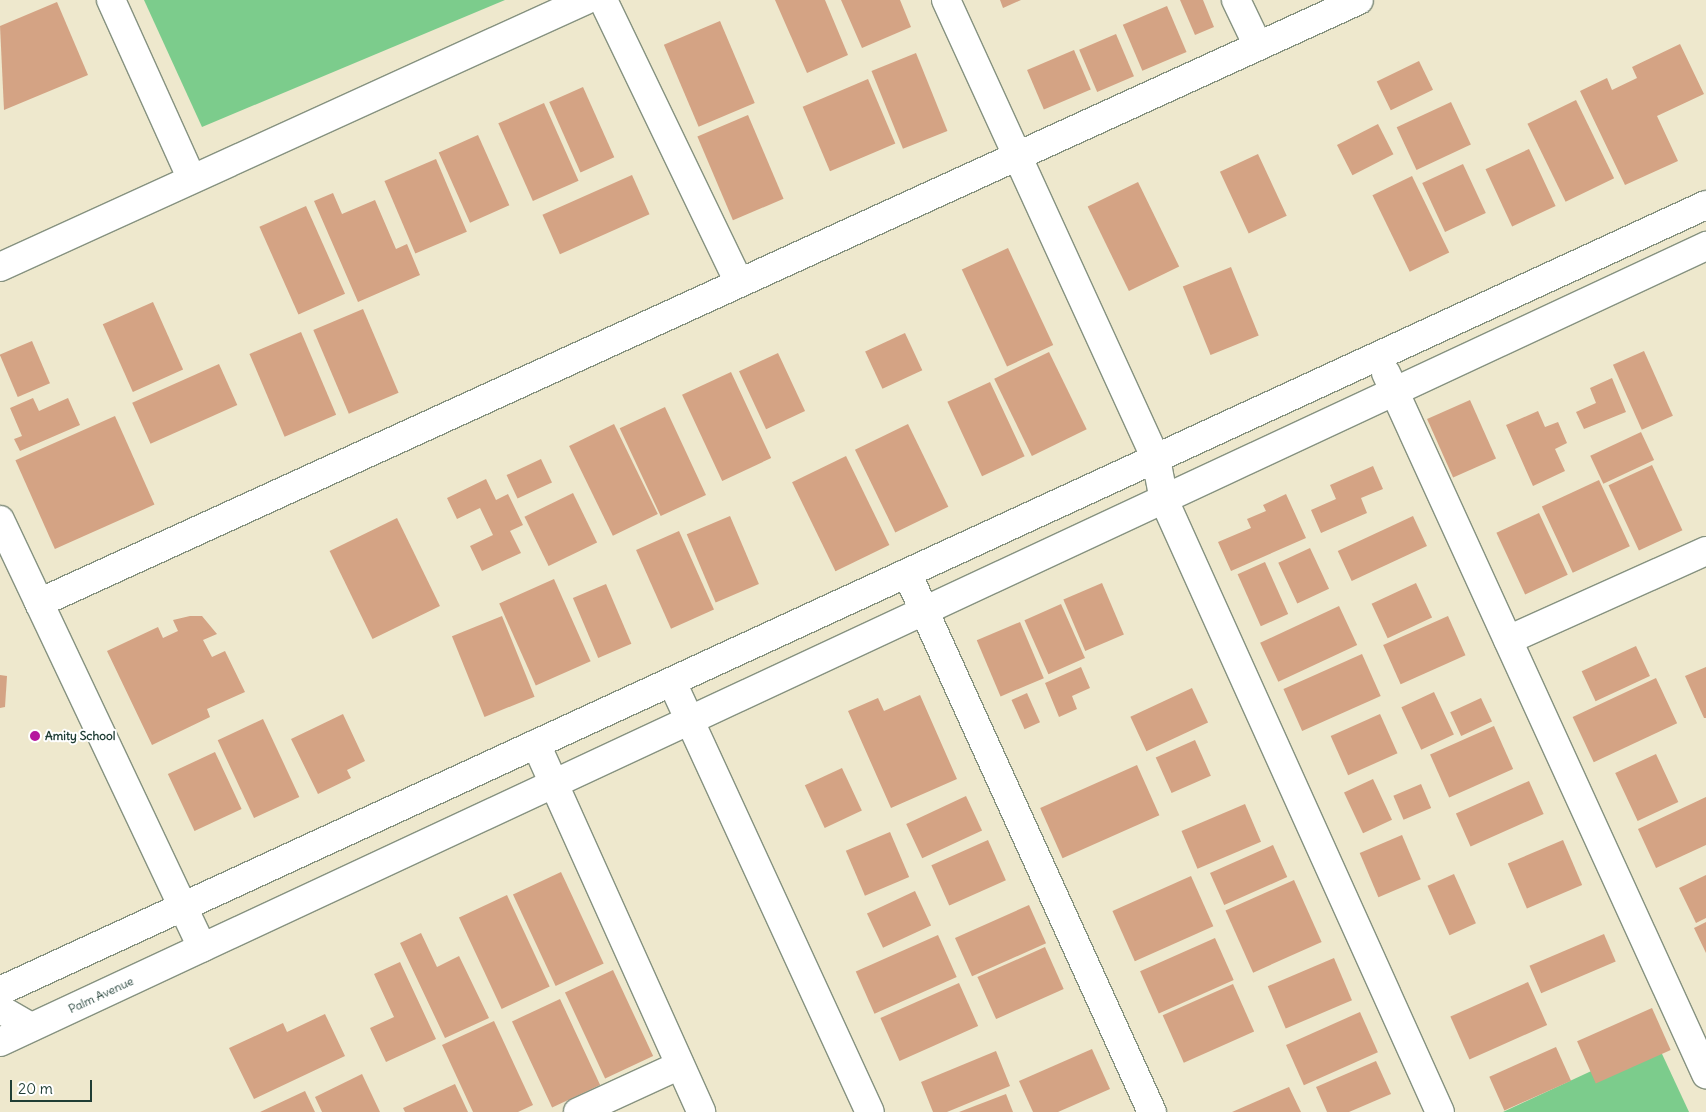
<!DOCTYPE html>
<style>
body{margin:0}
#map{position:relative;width:1706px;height:1112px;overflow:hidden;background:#eee8cd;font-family:Delius,sans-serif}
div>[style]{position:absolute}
.green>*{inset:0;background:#7ccc8c}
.building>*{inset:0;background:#d4a384;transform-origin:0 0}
.roads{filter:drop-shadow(1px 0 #869280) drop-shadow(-1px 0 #869280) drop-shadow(0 1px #869280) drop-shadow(0 -1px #869280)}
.minor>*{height:28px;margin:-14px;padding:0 14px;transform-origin:14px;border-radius:14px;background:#fff}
.dots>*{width:14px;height:14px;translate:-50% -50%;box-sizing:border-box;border:2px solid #fff;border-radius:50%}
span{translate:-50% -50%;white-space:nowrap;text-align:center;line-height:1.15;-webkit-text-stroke:4px #fff;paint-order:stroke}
.poi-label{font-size:12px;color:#1f3d34;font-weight:700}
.left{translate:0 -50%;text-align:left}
.street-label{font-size:12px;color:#1f3d34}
.scale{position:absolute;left:10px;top:1080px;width:82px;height:22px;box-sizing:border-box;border:2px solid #1f3d34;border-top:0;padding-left:6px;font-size:15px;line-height:18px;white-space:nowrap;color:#1f3d34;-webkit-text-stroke:4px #fff;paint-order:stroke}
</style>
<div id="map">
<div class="green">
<i style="clip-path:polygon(144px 0,505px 0,202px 127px)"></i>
<i style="clip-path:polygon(1656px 1041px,1689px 1112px,1503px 1112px)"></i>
</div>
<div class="building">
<i style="clip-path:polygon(775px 0,825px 0,848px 55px,807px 73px)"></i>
<i style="clip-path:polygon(841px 0,900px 0,911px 27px,862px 48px)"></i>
<i style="clip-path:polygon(1000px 0,1021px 0,1003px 8px)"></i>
<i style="clip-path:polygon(1180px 0,1203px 0,1214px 27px,1195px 35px)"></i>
<i style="clip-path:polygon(57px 2px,88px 75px,4px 110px,0 26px)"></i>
<i style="left:1167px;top:6px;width:50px;height:48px;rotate:67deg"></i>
<i style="left:720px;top:21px;width:89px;height:61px;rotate:67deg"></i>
<i style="left:1116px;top:34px;width:46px;height:40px;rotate:67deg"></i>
<i style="clip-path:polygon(1680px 44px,1704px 94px,1657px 116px,1678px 161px,1625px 185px,1580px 91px,1607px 78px,1612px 90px,1637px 78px,1632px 67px)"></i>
<i style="left:1074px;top:50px;width:43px;height:51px;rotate:67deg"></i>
<i style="left:916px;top:53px;width:84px;height:48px;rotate:68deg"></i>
<i style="left:1419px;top:61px;width:32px;height:47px;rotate:64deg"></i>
<i style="left:868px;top:79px;width:70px;height:71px;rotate:67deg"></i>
<i style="left:583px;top:87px;width:77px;height:37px;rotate:66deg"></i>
<i style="left:1576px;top:100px;width:87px;height:54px;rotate:64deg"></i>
<i style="left:1451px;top:102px;width:47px;height:60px;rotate:65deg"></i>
<i style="left:544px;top:103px;width:85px;height:50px;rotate:66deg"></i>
<i style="left:748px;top:115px;width:91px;height:55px;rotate:67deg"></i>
<i style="left:1378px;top:124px;width:34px;height:46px;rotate:63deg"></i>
<i style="left:478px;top:135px;width:77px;height:43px;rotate:66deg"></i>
<i style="left:1529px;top:149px;width:63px;height:48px;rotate:65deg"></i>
<i style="left:1258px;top:154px;width:68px;height:42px;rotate:65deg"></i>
<i style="left:436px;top:159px;width:79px;height:56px;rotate:67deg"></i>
<i style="left:1463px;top:164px;width:54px;height:45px;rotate:65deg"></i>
<i style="left:632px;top:175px;width:43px;height:98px;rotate:66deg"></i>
<i style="left:1412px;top:176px;width:85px;height:44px;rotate:64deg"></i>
<i style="left:1138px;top:182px;width:94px;height:56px;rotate:64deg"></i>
<i style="clip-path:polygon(333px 193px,342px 214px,375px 200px,396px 249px,407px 244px,420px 275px,358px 302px,314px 201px)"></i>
<i style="left:306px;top:206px;width:96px;height:51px;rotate:66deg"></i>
<i style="left:1008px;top:248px;width:107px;height:51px;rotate:65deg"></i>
<i style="left:1231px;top:267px;width:74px;height:52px;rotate:68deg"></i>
<i style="left:153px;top:302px;width:74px;height:55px;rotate:66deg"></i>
<i style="left:363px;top:309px;width:91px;height:54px;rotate:67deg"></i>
<i style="left:301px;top:332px;width:90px;height:56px;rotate:67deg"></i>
<i style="left:905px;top:333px;width:41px;height:44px;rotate:65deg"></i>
<i style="left:32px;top:341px;width:46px;height:35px;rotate:67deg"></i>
<i style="left:1644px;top:351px;width:71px;height:34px;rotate:66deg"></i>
<i style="left:1049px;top:352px;width:86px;height:61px;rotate:64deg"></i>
<i style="left:778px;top:353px;width:64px;height:43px;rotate:65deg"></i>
<i style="left:219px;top:364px;width:45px;height:95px;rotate:66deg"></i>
<i style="left:731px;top:372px;width:95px;height:54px;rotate:65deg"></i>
<i style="clip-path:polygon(1612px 378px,1626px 412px,1584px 429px,1576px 412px,1596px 403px,1590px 388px)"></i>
<i style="left:990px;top:382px;width:82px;height:47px;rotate:65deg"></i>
<i style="clip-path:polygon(33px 398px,39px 411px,68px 398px,80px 425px,20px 451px,14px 439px,22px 436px,10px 408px)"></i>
<i style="left:1470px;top:400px;width:64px;height:47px;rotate:66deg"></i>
<i style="left:665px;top:407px;width:97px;height:50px;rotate:65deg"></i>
<i style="clip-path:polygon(1538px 411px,1545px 427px,1558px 422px,1567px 443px,1555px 449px,1565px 471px,1533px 486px,1506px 425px)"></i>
<i style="left:115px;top:416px;width:97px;height:109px;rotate:66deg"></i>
<i style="left:614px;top:424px;width:100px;height:50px;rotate:64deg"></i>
<i style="left:908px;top:424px;width:92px;height:59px;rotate:64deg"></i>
<i style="left:1641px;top:432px;width:31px;height:56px;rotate:65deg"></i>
<i style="left:846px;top:456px;width:99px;height:60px;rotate:64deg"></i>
<i style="left:541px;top:459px;width:26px;height:38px;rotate:65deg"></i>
<i style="left:1652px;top:465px;width:72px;height:48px;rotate:65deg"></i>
<i style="clip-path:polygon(1373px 466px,1383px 489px,1361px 498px,1367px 513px,1321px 533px,1311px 510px,1336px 499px,1330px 485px)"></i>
<i style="clip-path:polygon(486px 479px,496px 500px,508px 494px,523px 525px,510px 531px,521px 553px,482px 571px,470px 546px,493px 535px,480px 508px,457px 519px,447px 498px)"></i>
<i style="left:1599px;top:480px;width:73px;height:63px;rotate:65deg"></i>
<i style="left:573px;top:493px;width:55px;height:54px;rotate:64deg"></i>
<i style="clip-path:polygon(1286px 494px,1306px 538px,1231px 571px,1218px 542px,1251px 528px,1247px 519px,1266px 511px,1263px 505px)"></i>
<i style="left:1539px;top:513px;width:68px;height:47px;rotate:65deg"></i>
<i style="left:730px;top:516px;width:74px;height:47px;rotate:67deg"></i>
<i style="left:1413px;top:516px;width:33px;height:83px;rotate:65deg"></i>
<i style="left:397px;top:518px;width:98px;height:75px;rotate:64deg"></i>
<i style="left:679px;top:531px;width:86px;height:47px;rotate:66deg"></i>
<i style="left:1310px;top:548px;width:45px;height:35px;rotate:65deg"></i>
<i style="left:1265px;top:562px;width:57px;height:30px;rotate:66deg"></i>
<i style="left:554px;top:579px;width:90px;height:60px;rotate:66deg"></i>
<i style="left:1102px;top:583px;width:56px;height:42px;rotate:67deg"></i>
<i style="left:1416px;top:583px;width:38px;height:49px;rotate:65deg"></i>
<i style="left:606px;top:584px;width:65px;height:36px;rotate:67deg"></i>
<i style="left:1061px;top:604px;width:59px;height:40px;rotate:66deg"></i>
<i style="left:1339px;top:606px;width:43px;height:87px;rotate:65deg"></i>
<i style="clip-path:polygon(190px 616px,202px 616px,217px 634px,203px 640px,212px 657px,225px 651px,245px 692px,207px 709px,210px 717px,152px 745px,107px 651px,158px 627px,163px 638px,178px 631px,173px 620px)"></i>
<i style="left:502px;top:616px;width:87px;height:54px;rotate:68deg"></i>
<i style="left:1448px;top:616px;width:43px;height:71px;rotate:66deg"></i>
<i style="left:1020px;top:622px;width:61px;height:47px;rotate:67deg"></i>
<i style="left:1636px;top:646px;width:33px;height:60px;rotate:65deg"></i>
<i style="left:1362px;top:654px;width:46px;height:86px;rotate:66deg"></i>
<i style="clip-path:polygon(1081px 667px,1090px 688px,1072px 696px,1077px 709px,1059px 717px,1045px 683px)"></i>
<i style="clip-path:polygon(1706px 667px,1706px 718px,1704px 718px,1685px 676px)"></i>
<i style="clip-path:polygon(0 675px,7px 676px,5px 707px,0 708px)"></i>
<i style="left:1656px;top:678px;width:50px;height:92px;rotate:65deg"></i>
<i style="left:1192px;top:688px;width:38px;height:68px;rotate:65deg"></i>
<i style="left:1434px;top:692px;width:47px;height:36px;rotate:65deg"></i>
<i style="left:1027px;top:693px;width:32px;height:17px;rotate:66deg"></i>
<i style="clip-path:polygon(920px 695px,957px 779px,891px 808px,848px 711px,878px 698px,884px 711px)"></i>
<i style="left:1481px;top:698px;width:26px;height:34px;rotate:65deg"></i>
<i style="clip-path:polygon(343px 714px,365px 761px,347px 770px,351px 778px,318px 794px,291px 739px)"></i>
<i style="left:1380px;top:714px;width:43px;height:54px;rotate:66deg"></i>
<i style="left:263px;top:719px;width:86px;height:50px;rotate:65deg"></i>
<i style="left:1494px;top:726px;width:47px;height:70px;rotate:66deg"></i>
<i style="left:1195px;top:740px;width:39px;height:43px;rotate:66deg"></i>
<i style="left:215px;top:752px;width:63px;height:52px;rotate:65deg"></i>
<i style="left:1656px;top:754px;width:53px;height:45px;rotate:65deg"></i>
<i style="left:1137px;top:765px;width:55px;height:106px;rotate:66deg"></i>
<i style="left:842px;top:768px;width:47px;height:41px;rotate:65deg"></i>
<i style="left:1373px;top:779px;width:45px;height:32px;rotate:65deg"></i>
<i style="left:1529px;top:781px;width:36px;height:80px;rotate:66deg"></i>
<i style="left:1421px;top:784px;width:26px;height:30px;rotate:67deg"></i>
<i style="left:966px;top:796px;width:38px;height:66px;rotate:65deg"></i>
<i style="clip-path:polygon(1706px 797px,1706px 845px,1656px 868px,1638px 829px)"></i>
<i style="left:1245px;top:804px;width:41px;height:69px;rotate:67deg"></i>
<i style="left:890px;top:832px;width:49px;height:48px;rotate:67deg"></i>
<i style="left:1402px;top:835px;width:48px;height:46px;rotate:67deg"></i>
<i style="left:988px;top:840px;width:44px;height:62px;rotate:66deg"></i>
<i style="left:1563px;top:840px;width:49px;height:60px;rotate:67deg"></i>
<i style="left:1273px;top:845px;width:35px;height:69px;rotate:66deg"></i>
<i style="left:561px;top:872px;width:101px;height:53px;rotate:65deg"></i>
<i style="left:1454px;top:874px;width:54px;height:29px;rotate:66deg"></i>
<i style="clip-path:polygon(1706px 875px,1706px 918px,1696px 923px,1679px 888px)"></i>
<i style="left:1191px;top:876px;width:55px;height:86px;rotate:66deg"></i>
<i style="left:1294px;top:880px;width:68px;height:75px;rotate:66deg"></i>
<i style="left:915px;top:891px;width:38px;height:53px;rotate:65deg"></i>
<i style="left:507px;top:895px;width:101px;height:53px;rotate:65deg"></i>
<i style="left:1029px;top:905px;width:42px;height:81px;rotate:66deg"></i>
<i style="clip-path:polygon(1706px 922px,1706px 953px,1694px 928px)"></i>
<i style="clip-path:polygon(421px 933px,437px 967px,459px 956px,489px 1018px,445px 1038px,400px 943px)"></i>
<i style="left:1604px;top:934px;width:30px;height:81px;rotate:67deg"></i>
<i style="left:938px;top:935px;width:46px;height:90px;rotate:66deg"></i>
<i style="left:1215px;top:938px;width:46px;height:82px;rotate:66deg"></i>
<i style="left:1045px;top:947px;width:46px;height:74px;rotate:66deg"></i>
<i style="left:1334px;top:958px;width:46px;height:72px;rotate:67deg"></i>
<i style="clip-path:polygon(400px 962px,436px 1039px,386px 1062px,370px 1028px,394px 1017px,374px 974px)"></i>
<i style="left:613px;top:970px;width:95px;height:53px;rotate:65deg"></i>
<i style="left:1528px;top:982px;width:47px;height:85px;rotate:66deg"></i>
<i style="left:959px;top:983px;width:47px;height:86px;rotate:66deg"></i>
<i style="left:1233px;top:984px;width:52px;height:77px;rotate:66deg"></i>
<i style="left:560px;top:999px;width:95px;height:53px;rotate:65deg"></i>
<i style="left:1652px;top:1008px;width:46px;height:82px;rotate:66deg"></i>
<i style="left:1360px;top:1012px;width:44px;height:81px;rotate:66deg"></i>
<i style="clip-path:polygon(325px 1014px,345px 1056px,254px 1099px,229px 1048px,283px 1023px,287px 1032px)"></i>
<i style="clip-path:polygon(494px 1021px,533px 1105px,518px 1112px,473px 1112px,442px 1045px)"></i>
<i style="left:1556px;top:1047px;width:37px;height:73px;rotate:66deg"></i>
<i style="clip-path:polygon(1092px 1049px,1110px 1089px,1058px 1112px,1033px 1112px,1019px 1081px)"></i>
<i style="clip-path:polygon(996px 1051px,1010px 1086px,947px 1112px,933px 1112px,921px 1082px)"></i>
<i style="clip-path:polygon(1376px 1061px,1391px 1094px,1349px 1112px,1327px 1112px,1316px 1087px)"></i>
<i style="clip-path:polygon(362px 1074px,380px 1112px,322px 1112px,315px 1097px)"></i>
<i style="clip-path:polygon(455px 1084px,468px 1112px,405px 1112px,403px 1108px)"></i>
<i style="clip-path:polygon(1289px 1087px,1301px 1112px,1232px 1112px)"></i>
<i style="clip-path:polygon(305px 1091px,315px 1112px,260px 1112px)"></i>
<i style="clip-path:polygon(1006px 1094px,1013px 1112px,959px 1112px)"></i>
</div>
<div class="roads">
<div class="minor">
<i style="left:111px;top:0;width:196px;rotate:65.7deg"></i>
<i style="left:603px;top:0;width:314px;rotate:64.3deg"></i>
<i style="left:946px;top:0;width:505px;rotate:65.42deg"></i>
<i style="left:1156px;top:459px;width:42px;rotate:79deg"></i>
<i style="left:1164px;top:500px;width:671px;rotate:65.73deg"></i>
<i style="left:1236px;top:0;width:51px;rotate:64.4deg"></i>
<i style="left:0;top:267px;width:644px;rotate:-24.5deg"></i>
<i style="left:1386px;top:373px;width:771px;rotate:65.46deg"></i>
<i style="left:0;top:520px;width:473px;rotate:64.7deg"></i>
<i style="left:907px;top:573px;width:592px;rotate:65.56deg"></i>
<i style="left:39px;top:603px;width:1451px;rotate:-24.55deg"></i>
<i style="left:1508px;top:640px;width:217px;rotate:-24.2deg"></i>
<i style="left:672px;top:682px;width:473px;rotate:65.3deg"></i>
<i style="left:536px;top:744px;width:403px;rotate:65.8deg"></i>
<i style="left:0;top:991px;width:1878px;rotate:-24.74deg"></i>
<i style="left:0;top:1009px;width:36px;rotate:30deg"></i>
<i style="left:0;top:1042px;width:1883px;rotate:-25.01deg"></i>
<i style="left:578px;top:1112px;width:112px;rotate:-24.7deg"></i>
</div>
</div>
<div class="dots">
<i style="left:35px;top:736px;background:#b5179e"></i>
</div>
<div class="poi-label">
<span class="left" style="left:45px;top:736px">Amity School</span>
</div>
<div class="street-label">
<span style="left:101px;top:995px;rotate:-25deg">Palm Avenue</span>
</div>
<div class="scale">20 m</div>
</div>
